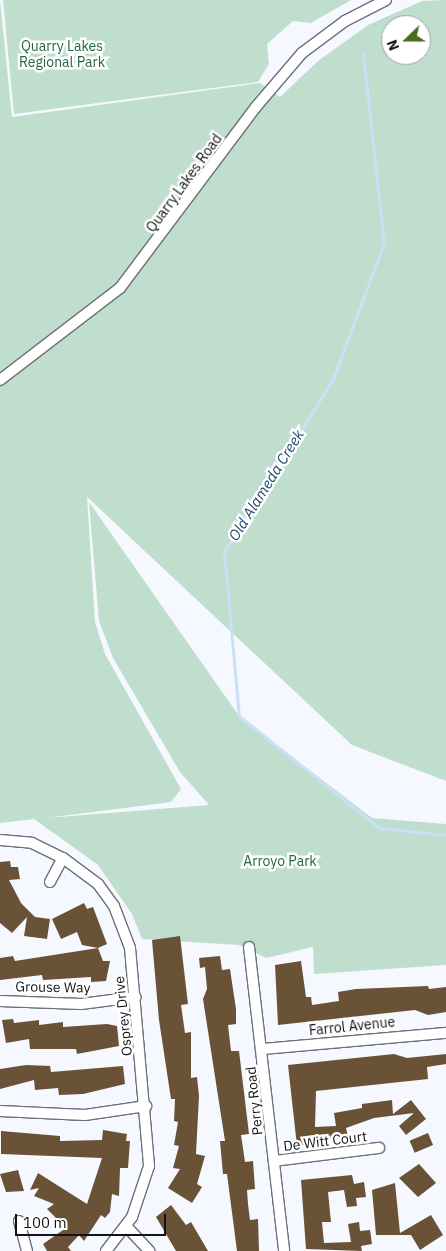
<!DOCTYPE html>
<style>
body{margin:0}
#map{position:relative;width:446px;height:1251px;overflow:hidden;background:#f5f8fe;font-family:"IBM Plex Sans",sans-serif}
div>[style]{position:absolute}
.green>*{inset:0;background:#c0decd}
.stream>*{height:3px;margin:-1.5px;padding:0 1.5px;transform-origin:1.5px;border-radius:1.5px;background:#cae0f9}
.building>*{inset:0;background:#6a5236;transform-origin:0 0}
.roads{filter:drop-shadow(1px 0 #6b7079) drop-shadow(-1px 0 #6b7079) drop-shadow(0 1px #6b7079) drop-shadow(0 -1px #6b7079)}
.minor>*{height:10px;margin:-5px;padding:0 5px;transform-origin:5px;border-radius:5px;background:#fff}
span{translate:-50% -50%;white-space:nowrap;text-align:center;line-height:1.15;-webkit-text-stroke:5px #fff;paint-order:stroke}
.park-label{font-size:14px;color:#246446}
.street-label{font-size:14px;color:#111317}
.water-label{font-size:15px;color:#214971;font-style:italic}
.north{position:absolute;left:381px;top:15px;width:50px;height:50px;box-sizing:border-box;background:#fff;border:1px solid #a0a1a2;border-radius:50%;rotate:248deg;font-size:14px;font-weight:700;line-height:20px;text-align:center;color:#111317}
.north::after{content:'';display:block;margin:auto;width:18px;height:22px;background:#4a6b22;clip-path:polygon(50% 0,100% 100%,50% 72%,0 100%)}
.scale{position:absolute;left:15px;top:1214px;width:151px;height:22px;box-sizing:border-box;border:2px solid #111317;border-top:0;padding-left:6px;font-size:15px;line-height:18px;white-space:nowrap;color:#111317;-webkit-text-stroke:4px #fff;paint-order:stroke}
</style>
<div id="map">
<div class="green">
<i style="clip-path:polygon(evenodd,0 0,12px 117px,260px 83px,280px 97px,318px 61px,368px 25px,422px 1px,446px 0,446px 781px,352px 745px,87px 497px,95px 622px,105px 654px,181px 789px,171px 802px,46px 818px,209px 805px,180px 772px,113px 658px,99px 621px,89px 502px,239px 716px,372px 818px,446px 824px,446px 965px,314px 974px,313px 947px,266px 958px,239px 945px,142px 939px,132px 914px,98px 865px,34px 819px,0 823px,0 0,391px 25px,421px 25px,421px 55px,391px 55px,391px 25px)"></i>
<i style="clip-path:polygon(3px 0,351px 0,311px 23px,293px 21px,267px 44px,269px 64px,258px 82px,14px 114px)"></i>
</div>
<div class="stream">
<i style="left:363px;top:54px;width:190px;rotate:83.7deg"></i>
<i style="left:384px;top:243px;width:147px;rotate:110.6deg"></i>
<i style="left:332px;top:381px;width:202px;rotate:122.3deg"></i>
<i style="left:224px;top:552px;width:165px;rotate:84.8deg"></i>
<i style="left:239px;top:716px;width:180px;rotate:38.5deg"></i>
<i style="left:380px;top:828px;width:66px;rotate:6.1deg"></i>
</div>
<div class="building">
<i style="clip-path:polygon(10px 861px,11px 867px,18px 867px,20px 879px,9px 880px,21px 903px,35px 917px,50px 919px,47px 939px,24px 936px,27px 917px,12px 933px,0 923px,0 862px)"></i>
<i style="clip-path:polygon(84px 903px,87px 909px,93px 907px,107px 944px,98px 948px,82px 945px,77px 932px,61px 939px,52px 919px)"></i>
<i style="clip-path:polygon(180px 936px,188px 1004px,181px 1005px,185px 1033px,191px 1032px,191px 1078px,197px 1077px,199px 1096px,196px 1154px,205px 1156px,197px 1184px,202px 1187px,192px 1203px,168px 1188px,180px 1169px,173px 1168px,179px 1146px,174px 1145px,178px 1122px,174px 1121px,175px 1099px,171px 1099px,159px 1020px,152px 940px)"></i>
<i style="clip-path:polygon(98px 948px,103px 961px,110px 961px,106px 981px,91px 982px,91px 977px,43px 980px,42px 975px,0 980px,0 958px,13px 956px,15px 961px)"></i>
<i style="clip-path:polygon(220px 956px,222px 970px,230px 969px,236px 1009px,236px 1024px,228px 1025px,231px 1051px,239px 1051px,249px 1134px,241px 1135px,245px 1162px,253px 1161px,255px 1189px,247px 1190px,248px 1204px,250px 1220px,258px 1219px,259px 1251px,237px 1251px,227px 1174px,223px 1174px,220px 1141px,225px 1141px,203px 999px,207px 989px,205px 967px,200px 968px,199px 958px)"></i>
<i style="clip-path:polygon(301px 961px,306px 997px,311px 997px,312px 1005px,339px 1001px,338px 992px,356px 989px,428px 986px,429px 989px,446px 987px,446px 1012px,428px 1015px,415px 1010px,278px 1025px,275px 965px)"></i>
<i style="clip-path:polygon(13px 1019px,14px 1023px,39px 1020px,39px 1025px,63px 1022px,63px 1027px,107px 1024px,117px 1026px,119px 1046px,77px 1054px,76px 1049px,30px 1049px,29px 1039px,6px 1043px,2px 1020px)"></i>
<i style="clip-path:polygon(394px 1054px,407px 1058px,446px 1054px,446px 1064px,427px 1067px,428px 1079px,316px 1091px,315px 1127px,336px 1126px,334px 1113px,362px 1108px,362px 1104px,392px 1100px,393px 1114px,411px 1100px,426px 1119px,406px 1135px,399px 1126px,414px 1113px,374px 1118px,346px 1128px,348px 1137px,297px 1146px,288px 1065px)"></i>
<i style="clip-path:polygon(26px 1065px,50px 1066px,51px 1072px,123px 1066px,125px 1084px,83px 1094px,59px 1095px,58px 1088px,35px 1090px,34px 1080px,0 1089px,0 1069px)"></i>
<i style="clip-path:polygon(103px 1130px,127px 1134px,126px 1141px,130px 1141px,128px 1168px,120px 1168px,119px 1196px,112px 1194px,110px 1212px,105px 1218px,101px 1215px,84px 1241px,79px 1235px,68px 1247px,71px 1251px,47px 1251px,43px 1244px,63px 1230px,63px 1225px,47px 1209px,54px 1204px,34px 1196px,39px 1188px,30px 1190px,38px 1173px,87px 1204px,102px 1158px,1px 1154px,1px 1131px,60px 1136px,60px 1141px,102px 1140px)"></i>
<i style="left:428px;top:1133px;width:13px;height:20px;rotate:67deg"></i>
<i style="clip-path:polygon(419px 1164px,436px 1183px,418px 1197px,399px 1178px)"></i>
<i style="clip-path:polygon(18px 1170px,24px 1191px,6px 1192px,0 1174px)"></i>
<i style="clip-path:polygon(352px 1175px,354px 1184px,364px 1182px,366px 1197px,356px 1198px,357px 1206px,347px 1207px,344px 1190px,328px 1192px,331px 1222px,322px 1222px,324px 1243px,351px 1242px,348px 1224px,359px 1222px,360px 1231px,370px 1230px,372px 1244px,361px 1246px,362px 1251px,306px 1249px,301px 1180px)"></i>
<i style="clip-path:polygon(395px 1183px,400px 1233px,431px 1215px,443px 1235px,420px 1250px,411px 1235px,376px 1235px,372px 1190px)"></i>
<i style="clip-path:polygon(171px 1205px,186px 1225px,191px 1222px,208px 1251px,176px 1251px,156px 1217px)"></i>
</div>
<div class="roads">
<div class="minor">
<i style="left:0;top:380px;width:151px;rotate:-37.5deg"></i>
<i style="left:120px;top:288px;width:225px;rotate:-53.1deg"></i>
<i style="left:255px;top:108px;width:72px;rotate:-49.5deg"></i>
<i style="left:302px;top:53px;width:54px;rotate:-36.7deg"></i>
<i style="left:345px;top:21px;width:46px;rotate:-27.1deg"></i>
<i style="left:0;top:840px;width:32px;rotate:5deg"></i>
<i style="left:32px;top:843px;width:34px;rotate:26deg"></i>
<i style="left:63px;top:858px;width:44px;rotate:36.6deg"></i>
<i style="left:98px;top:884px;width:27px;rotate:54deg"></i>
<i style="left:114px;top:906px;width:45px;rotate:69.1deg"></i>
<i style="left:130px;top:948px;width:219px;rotate:85deg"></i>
<i style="left:149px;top:1166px;width:54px;rotate:108.4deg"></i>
<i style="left:132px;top:1217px;width:43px;rotate:127.4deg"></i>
<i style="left:50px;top:882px;width:27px;rotate:-62deg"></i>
<i style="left:249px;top:947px;width:306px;rotate:83.4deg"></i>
<i style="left:0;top:1001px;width:81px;rotate:2.1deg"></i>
<i style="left:81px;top:1004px;width:55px;rotate:-7.3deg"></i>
<i style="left:262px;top:1049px;width:185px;rotate:-5deg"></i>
<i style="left:0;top:1111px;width:85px;rotate:2.7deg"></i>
<i style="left:85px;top:1115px;width:62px;rotate:-8.4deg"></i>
<i style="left:274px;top:1161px;width:106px;rotate:-7.1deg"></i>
<i style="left:19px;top:1221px;width:31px;rotate:75deg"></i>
<i style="left:127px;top:1227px;width:33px;rotate:47deg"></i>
</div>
</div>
<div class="park-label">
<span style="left:62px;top:54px">Quarry Lakes<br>Regional Park</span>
<span style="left:280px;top:861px">Arroyo Park</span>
</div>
<div class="street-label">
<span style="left:184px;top:183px;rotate:-54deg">Quarry Lakes Road</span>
<span style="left:53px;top:987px;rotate:1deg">Grouse Way</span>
<span style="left:123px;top:1016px;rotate:-96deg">Osprey Drive</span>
<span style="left:352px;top:1026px;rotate:-6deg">Farrol Avenue</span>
<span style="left:254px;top:1101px;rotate:-96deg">Perry Road</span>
<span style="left:325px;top:1141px;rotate:-7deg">De Witt Court</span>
</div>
<div class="water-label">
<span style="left:266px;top:485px;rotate:-58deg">Old Alameda Creek</span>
</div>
<div class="north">N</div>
<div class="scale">100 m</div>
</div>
